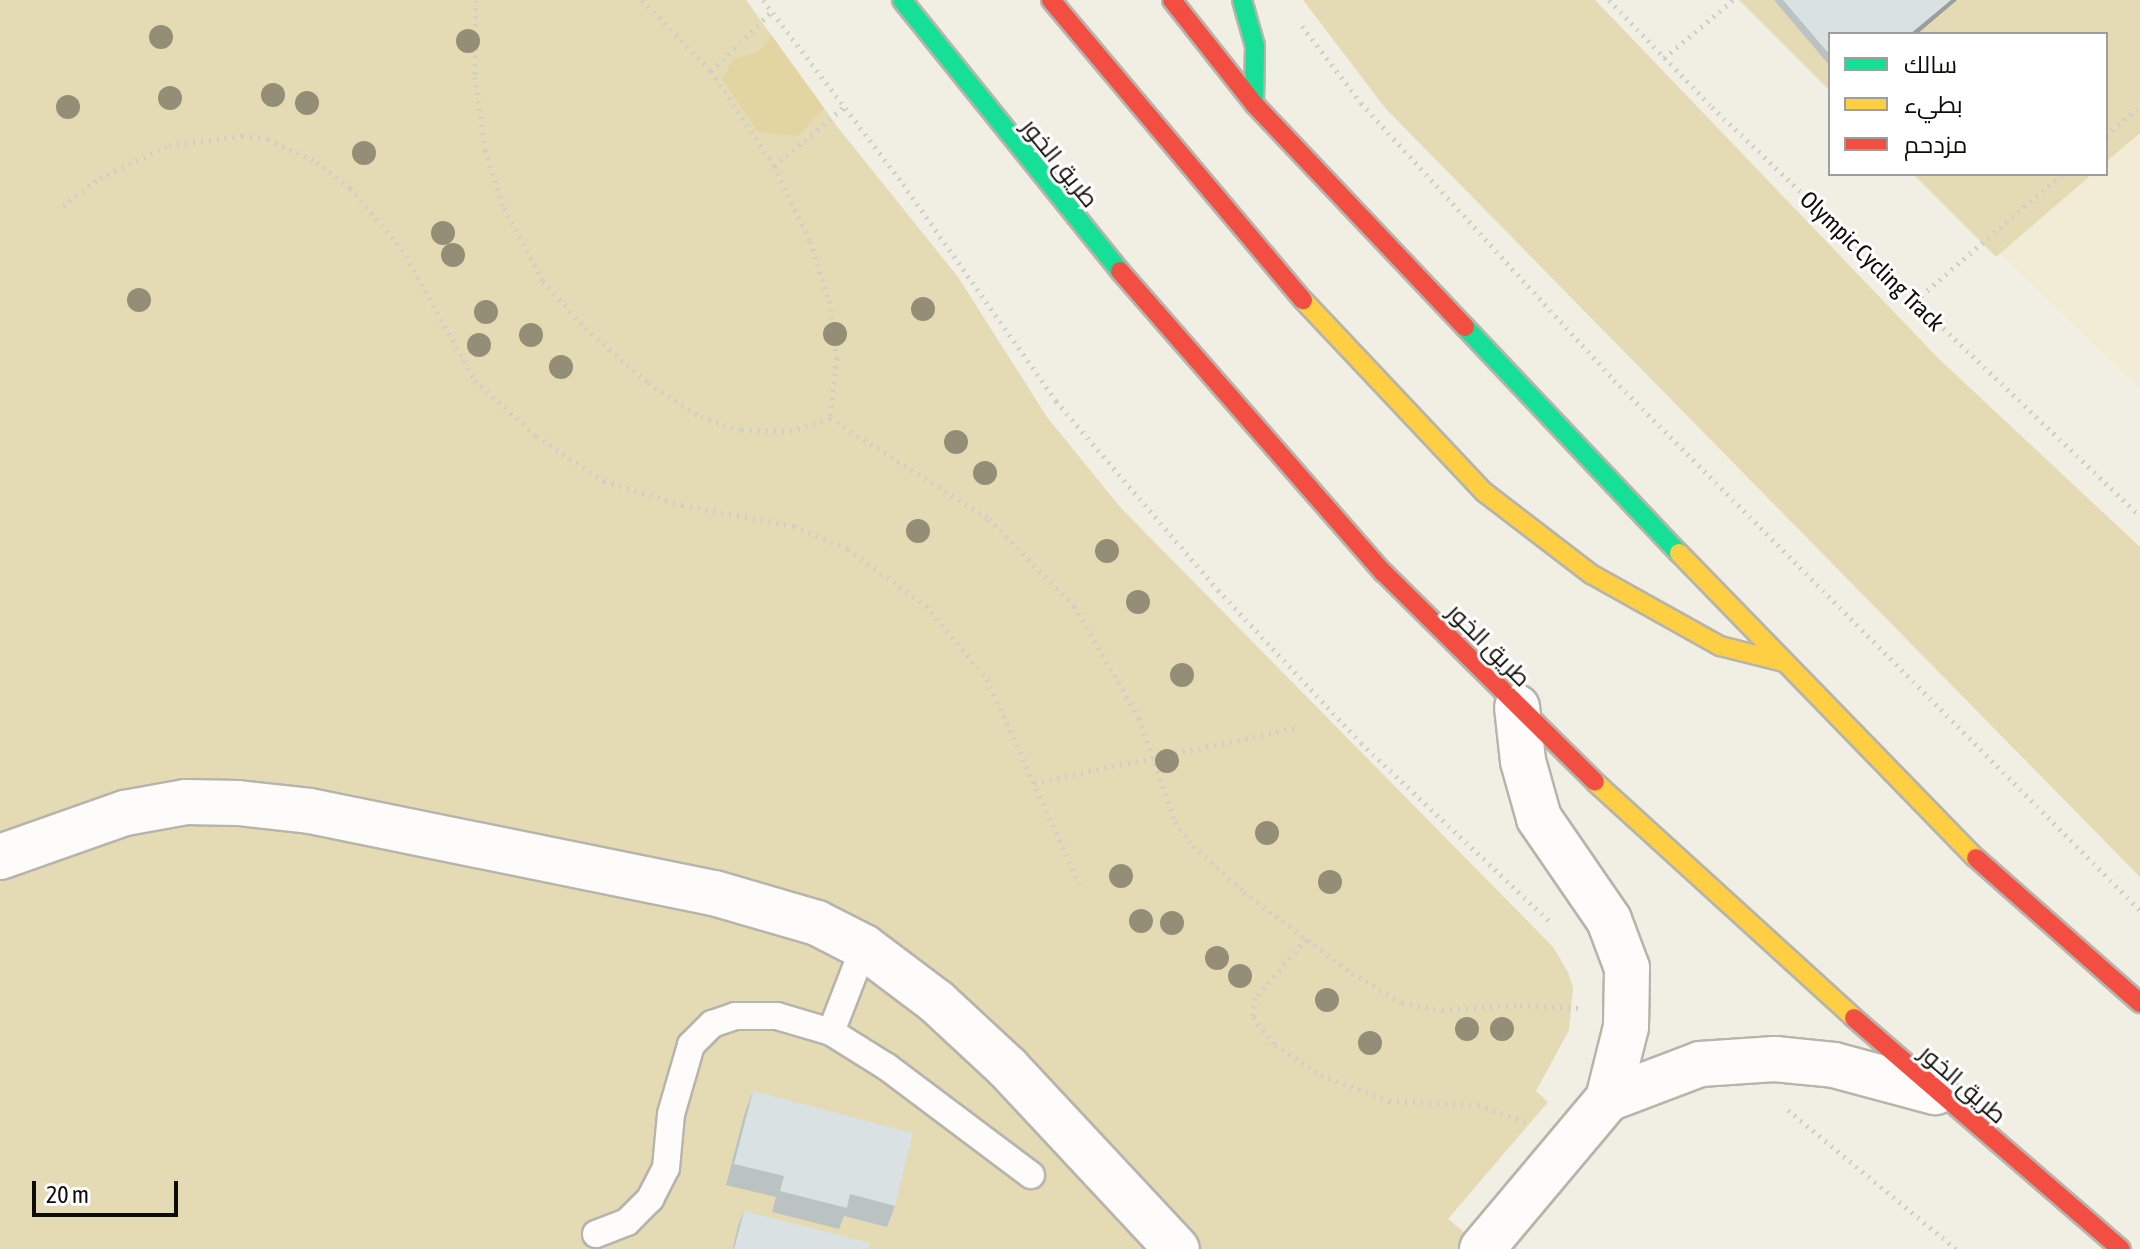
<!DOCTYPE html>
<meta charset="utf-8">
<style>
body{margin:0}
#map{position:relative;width:2140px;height:1249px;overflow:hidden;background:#f1eee3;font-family:"Asap Condensed",Cairo,sans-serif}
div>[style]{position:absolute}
.built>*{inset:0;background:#f2ecd7}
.green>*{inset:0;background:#e4dab4}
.forest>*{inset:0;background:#e3d5a2}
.path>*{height:5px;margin-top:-2.5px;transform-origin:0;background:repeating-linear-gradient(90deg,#cfcfca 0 2px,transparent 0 8px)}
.roads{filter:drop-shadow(2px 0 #b6b4ab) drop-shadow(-2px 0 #b6b4ab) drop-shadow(0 2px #b6b4ab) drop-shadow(0 -2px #b6b4ab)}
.lane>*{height:26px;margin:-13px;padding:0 13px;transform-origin:13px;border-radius:13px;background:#fdfcfb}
.street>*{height:44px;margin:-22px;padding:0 22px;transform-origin:22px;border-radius:22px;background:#fdfcfb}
.fast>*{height:18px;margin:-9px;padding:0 9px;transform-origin:9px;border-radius:9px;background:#16e098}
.slow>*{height:18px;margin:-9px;padding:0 9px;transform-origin:9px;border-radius:9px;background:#ffcf43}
.jam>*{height:18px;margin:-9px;padding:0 9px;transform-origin:9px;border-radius:9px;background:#f24e42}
.trees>*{width:24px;height:24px;margin:-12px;border-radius:50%;background:#958e76}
.wall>*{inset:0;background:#bbc2c2}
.shaded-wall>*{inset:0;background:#989e9e}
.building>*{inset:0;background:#d9e1e2}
span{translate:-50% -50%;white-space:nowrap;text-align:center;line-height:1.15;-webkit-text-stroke:6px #fff;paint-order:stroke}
.street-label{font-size:24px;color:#0e0c06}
.legend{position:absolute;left:1828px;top:32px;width:280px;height:144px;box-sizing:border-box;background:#fff;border:2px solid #9f9e9b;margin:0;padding:10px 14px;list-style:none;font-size:24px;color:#0e0c06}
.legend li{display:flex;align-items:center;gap:16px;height:40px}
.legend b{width:40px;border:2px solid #9f9e9b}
.scale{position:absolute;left:32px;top:1181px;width:146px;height:36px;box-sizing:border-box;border:4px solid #0e0c06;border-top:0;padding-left:10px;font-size:24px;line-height:28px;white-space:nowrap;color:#0e0c06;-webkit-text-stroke:6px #fff;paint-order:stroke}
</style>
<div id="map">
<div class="built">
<i style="clip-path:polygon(1740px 0,2140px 0,2140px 389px,1919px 174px,2106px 174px,2106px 34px,1830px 34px)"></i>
</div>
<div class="green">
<i style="clip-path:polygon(0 0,746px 0,839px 129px,958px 277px,1047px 417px,1120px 507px,1553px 947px,1568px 972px,1573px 988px,1569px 1030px,1536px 1091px,1548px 1102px,1448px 1219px,1484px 1249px,0 1249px)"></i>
<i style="clip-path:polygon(1303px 0,1595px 0,1938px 358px,2140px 547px,2140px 877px,1386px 109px)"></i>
<i style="clip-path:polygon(1739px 0,2140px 0,2140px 133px,2106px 162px,2106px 34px,1830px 34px,1830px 91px)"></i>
<i style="clip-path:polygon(1913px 174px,2092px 174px,1996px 257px)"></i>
</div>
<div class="forest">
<i style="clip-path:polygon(772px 36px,824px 108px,798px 136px,758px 132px,722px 79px,733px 59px,758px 52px)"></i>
</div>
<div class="path">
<i style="left:476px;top:0;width:77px;rotate:90.7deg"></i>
<i style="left:475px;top:77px;width:74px;rotate:82.2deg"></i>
<i style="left:485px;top:150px;width:61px;rotate:71.9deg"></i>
<i style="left:504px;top:208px;width:83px;rotate:61.9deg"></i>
<i style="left:543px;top:281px;width:63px;rotate:48.2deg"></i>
<i style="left:585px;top:328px;width:84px;rotate:41.1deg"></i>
<i style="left:648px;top:383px;width:63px;rotate:32.7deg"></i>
<i style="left:701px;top:417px;width:43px;rotate:17.6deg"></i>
<i style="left:742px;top:430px;width:48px;rotate:1.2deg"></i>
<i style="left:790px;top:431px;width:42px;rotate:-18deg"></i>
<i style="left:642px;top:0;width:99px;rotate:45.8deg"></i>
<i style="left:711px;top:71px;width:114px;rotate:56.4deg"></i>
<i style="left:774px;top:166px;width:83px;rotate:64.4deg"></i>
<i style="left:810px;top:241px;width:63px;rotate:72.4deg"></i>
<i style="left:829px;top:301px;width:58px;rotate:82deg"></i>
<i style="left:837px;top:358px;width:60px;rotate:96.7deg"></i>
<i style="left:763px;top:0;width:231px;rotate:52.7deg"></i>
<i style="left:903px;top:184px;width:266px;rotate:54.8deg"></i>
<i style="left:1056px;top:401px;width:249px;rotate:49.4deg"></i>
<i style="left:1218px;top:590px;width:209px;rotate:46.9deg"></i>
<i style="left:1361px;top:743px;width:260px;rotate:43.4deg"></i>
<i style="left:1609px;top:0;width:149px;rotate:46.1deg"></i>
<i style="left:1712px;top:107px;width:592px;rotate:43.7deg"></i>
<i style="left:1302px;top:26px;width:97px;rotate:52.5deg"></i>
<i style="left:1361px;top:103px;width:375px;rotate:47.6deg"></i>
<i style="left:1614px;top:380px;width:747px;rotate:45.22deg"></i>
<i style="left:1664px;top:58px;width:90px;rotate:-40deg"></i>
<i style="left:711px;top:71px;width:84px;rotate:-44.5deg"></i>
<i style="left:2106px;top:136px;width:45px;rotate:-41.4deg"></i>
<i style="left:774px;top:166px;width:92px;rotate:-40.1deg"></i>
<i style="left:63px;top:206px;width:46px;rotate:-37.1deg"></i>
<i style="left:100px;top:178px;width:76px;rotate:-25.6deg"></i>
<i style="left:169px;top:145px;width:74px;rotate:-7deg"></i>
<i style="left:242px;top:136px;width:26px;rotate:7deg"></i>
<i style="left:268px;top:139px;width:54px;rotate:25.1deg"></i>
<i style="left:317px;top:162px;width:42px;rotate:38.2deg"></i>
<i style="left:350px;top:188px;width:80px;rotate:49.6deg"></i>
<i style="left:402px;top:249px;width:150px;rotate:60.9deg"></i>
<i style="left:475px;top:380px;width:83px;rotate:42.6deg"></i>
<i style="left:536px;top:436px;width:82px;rotate:33.5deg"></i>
<i style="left:604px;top:481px;width:82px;rotate:17.1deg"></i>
<i style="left:682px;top:505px;width:114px;rotate:10.6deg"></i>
<i style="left:794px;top:526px;width:59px;rotate:23.1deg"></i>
<i style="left:848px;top:549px;width:97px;rotate:36.2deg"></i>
<i style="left:926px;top:606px;width:95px;rotate:50.1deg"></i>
<i style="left:987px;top:679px;width:225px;rotate:65.8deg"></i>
<i style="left:1915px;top:301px;width:194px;rotate:-40.8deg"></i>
<i style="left:830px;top:418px;width:188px;rotate:32.4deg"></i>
<i style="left:989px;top:519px;width:122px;rotate:45.7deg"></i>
<i style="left:1074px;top:606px;width:129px;rotate:59.9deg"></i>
<i style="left:1139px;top:718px;width:110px;rotate:70.9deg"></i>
<i style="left:1175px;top:822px;width:30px;rotate:53deg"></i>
<i style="left:1193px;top:846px;width:69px;rotate:42deg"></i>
<i style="left:1244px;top:892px;width:135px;rotate:36.9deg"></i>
<i style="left:1352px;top:973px;width:58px;rotate:31deg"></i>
<i style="left:1402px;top:1003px;width:41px;rotate:9.9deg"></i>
<i style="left:1442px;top:1010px;width:78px;rotate:-3.7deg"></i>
<i style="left:1520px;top:1005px;width:58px;rotate:3deg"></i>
<i style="left:1034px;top:783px;width:268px;rotate:-11.9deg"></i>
<i style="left:1306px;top:939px;width:78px;rotate:130.8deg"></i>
<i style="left:1255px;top:998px;width:19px;rotate:96deg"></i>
<i style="left:1253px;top:1017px;width:36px;rotate:52deg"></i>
<i style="left:1275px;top:1045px;width:55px;rotate:33.1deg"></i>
<i style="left:1321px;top:1075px;width:73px;rotate:20.9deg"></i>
<i style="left:1389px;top:1101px;width:89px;rotate:2.6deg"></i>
<i style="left:1478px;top:1105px;width:51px;rotate:19.5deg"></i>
<i style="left:1788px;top:1110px;width:218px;rotate:39.6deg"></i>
</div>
<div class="roads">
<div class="lane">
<i style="left:831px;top:1032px;width:91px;rotate:-68.8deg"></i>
<i style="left:596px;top:1234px;width:33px;rotate:-21deg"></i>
<i style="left:627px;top:1222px;width:33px;rotate:-45deg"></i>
<i style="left:650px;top:1199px;width:35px;rotate:-63deg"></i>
<i style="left:666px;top:1168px;width:54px;rotate:-84.7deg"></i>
<i style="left:671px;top:1114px;width:72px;rotate:-73.8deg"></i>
<i style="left:691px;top:1045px;width:30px;rotate:-45deg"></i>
<i style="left:712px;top:1024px;width:24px;rotate:-19deg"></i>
<i style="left:735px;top:1016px;width:42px"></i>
<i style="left:777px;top:1016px;width:56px;rotate:16.5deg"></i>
<i style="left:831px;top:1032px;width:66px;rotate:32deg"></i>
<i style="left:887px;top:1067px;width:180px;rotate:36.9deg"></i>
</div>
<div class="street">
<i style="left:0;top:857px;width:133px;rotate:-19.4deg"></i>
<i style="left:125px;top:813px;width:62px;rotate:-10.2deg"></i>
<i style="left:186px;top:802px;width:52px;rotate:1.1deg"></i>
<i style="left:238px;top:803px;width:72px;rotate:6.3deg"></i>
<i style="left:310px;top:811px;width:412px;rotate:11.5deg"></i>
<i style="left:714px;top:893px;width:107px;rotate:16.2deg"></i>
<i style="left:817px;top:923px;width:53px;rotate:27.1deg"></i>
<i style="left:864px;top:947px;width:91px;rotate:37deg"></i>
<i style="left:937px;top:1002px;width:96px;rotate:42.9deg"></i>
<i style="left:1007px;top:1067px;width:249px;rotate:47deg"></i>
<i style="left:1608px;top:1099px;width:98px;rotate:-20.8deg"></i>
<i style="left:1700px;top:1064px;width:75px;rotate:-3.8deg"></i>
<i style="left:1775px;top:1059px;width:59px;rotate:5.8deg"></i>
<i style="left:1834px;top:1065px;width:105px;rotate:15deg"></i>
<i style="left:1482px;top:1249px;width:196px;rotate:-50deg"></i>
<i style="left:1608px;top:1099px;width:74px;rotate:-76deg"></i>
<i style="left:1626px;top:1027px;width:59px;rotate:-89deg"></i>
<i style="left:1627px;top:968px;width:51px;rotate:-110.6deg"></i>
<i style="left:1609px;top:920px;width:124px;rotate:-124.5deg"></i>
<i style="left:1539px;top:818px;width:59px;rotate:-105.7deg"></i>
<i style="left:1523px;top:761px;width:54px;rotate:-96.3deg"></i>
</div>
<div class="fast">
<i style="left:902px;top:0;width:348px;rotate:51.2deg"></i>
<i style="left:1242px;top:0;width:48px;rotate:74.2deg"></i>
<i style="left:1255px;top:46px;width:58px;rotate:91deg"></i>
<i style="left:1465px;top:327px;width:311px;rotate:46.6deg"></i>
</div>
<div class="slow">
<i style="left:1303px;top:300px;width:264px;rotate:46.7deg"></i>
<i style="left:1484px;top:492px;width:135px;rotate:37.5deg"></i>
<i style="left:1591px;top:574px;width:148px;rotate:29.2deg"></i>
<i style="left:1720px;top:646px;width:66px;rotate:14deg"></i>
<i style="left:1679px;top:553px;width:426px;rotate:45.8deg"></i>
<i style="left:1595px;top:782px;width:350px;rotate:42.3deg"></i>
</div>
<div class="jam">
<i style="left:1051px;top:0;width:392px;rotate:50deg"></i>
<i style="left:1172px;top:0;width:132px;rotate:51.7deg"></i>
<i style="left:1254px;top:104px;width:307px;rotate:46.6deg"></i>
<i style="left:1120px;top:271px;width:400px;rotate:48.9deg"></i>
<i style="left:1383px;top:572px;width:298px;rotate:44.7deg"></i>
<i style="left:1976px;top:858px;width:219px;rotate:41.5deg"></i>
<i style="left:1854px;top:1018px;width:353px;rotate:40.9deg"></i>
</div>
</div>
<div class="trees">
<i style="left:161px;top:37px"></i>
<i style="left:468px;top:41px"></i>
<i style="left:273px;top:95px"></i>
<i style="left:170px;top:98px"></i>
<i style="left:307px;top:103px"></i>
<i style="left:68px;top:107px"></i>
<i style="left:364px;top:153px"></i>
<i style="left:443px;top:233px"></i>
<i style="left:453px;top:255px"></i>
<i style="left:139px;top:300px"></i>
<i style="left:923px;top:309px"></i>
<i style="left:486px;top:312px"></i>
<i style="left:835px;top:334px"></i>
<i style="left:531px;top:335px"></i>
<i style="left:479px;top:345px"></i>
<i style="left:561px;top:367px"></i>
<i style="left:956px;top:442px"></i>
<i style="left:985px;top:473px"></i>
<i style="left:918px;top:531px"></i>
<i style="left:1107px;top:551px"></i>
<i style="left:1138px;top:602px"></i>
<i style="left:1182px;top:675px"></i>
<i style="left:1167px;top:761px"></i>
<i style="left:1267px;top:833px"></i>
<i style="left:1121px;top:876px"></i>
<i style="left:1330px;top:882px"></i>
<i style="left:1141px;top:921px"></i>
<i style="left:1172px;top:923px"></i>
<i style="left:1217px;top:958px"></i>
<i style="left:1240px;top:976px"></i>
<i style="left:1327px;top:1000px"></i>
<i style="left:1467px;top:1029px"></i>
<i style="left:1502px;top:1029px"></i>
<i style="left:1370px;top:1043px"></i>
</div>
<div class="wall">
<i style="clip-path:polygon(1774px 0,1957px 0,1917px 34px,1830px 34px,1830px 66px)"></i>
<i style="clip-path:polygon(753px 1091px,895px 1206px,887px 1227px,844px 1216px,839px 1229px,772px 1212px,776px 1197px,726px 1185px,745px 1112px)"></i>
<i style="clip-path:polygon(744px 1211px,869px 1249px,733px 1249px,738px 1226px)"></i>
</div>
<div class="shaded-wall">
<i style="clip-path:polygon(1951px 0,1957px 0,1917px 34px,1910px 34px)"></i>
</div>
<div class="building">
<i style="clip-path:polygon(1783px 0,1951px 0,1910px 34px,1830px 34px,1830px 55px)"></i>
<i style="clip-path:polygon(753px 1091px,913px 1133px,895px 1206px,850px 1194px,847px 1208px,780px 1191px,784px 1176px,734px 1164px)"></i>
<i style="clip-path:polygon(744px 1211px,870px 1243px,869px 1249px,734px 1249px)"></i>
</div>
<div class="street-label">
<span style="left:1060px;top:163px;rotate:51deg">طريق الخور</span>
<span style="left:1872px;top:261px;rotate:44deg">Olympic Cycling Track</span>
<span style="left:1489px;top:645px;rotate:45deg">طريق الخور</span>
<span style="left:1963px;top:1084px;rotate:41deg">طريق الخور</span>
</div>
<ul class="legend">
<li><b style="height:10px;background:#16e098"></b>سالك</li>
<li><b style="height:10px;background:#ffcf43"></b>بطيء</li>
<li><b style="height:10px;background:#f24e42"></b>مزدحم</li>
</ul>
<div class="scale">20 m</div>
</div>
